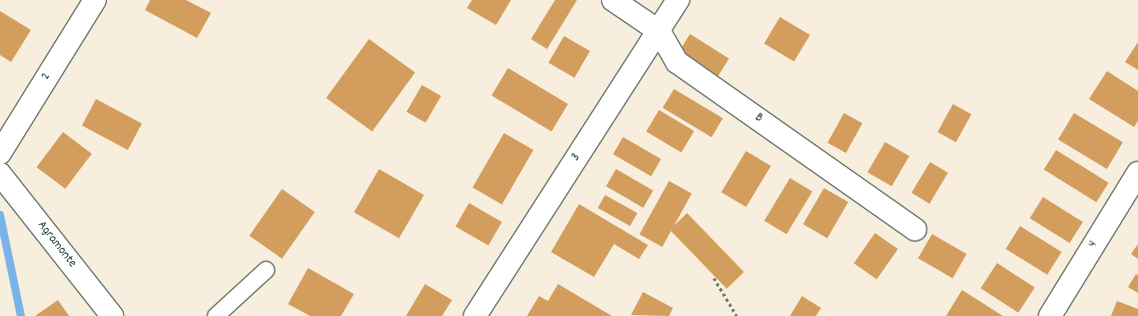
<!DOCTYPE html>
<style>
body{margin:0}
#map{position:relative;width:1138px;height:316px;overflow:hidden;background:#f7eedd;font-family:Dekko,sans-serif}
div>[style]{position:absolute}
.stream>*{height:8px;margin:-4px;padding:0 4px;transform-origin:4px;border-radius:4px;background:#78b3e9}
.building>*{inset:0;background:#d39e5d;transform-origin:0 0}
.path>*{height:2.5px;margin-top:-1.25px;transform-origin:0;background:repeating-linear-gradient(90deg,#6b7b6f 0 3px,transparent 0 6px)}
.roads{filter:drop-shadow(1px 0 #6b7b6f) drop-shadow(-1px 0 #6b7b6f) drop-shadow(0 1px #6b7b6f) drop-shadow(0 -1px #6b7b6f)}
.service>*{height:16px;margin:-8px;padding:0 8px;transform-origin:8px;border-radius:8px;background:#fff}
.minor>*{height:22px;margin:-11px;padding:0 11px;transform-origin:11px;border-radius:11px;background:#fff}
span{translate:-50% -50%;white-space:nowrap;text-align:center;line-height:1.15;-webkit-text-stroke:4px #fff;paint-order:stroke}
.street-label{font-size:13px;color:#1f3d34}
</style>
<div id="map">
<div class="stream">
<i style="left:0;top:215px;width:103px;rotate:78.3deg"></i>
</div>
<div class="building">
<i style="clip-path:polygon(150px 0,186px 0,211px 13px,197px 38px,145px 10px)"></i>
<i style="clip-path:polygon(472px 0,511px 0,496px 25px,467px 8px)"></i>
<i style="clip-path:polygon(555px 0,577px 0,547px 49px,531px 39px)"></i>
<i style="clip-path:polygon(0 11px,31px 30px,11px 62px,0 55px)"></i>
<i style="left:780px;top:17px;width:35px;height:31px;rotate:31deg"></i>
<i style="left:690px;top:34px;width:46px;height:24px;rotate:32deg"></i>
<i style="left:564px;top:36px;width:30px;height:31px;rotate:30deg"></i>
<i style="left:369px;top:39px;width:57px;height:73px;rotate:36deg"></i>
<i style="clip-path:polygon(1138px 42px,1138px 70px,1125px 62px)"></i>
<i style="left:508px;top:68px;width:70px;height:32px;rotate:31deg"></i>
<i style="clip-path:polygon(1107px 71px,1138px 91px,1138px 121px,1134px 127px,1089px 99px)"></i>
<i style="left:422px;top:85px;width:22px;height:31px;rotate:30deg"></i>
<i style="left:674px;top:89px;width:57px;height:22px;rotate:31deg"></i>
<i style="left:96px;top:99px;width:52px;height:30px;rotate:28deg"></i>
<i style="left:953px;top:104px;width:21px;height:32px;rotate:29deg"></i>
<i style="left:659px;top:110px;width:41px;height:25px;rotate:31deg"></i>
<i style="left:844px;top:113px;width:21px;height:34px;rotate:29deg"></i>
<i style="left:1074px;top:113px;width:57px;height:31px;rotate:31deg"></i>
<i style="left:63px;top:132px;width:36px;height:44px;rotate:37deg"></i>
<i style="left:504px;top:133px;width:34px;height:63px;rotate:30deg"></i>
<i style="left:623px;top:137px;width:44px;height:20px;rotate:30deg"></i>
<i style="left:885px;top:142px;width:28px;height:35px;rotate:30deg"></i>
<i style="left:1056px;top:150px;width:62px;height:23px;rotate:32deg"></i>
<i style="left:746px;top:151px;width:29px;height:48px;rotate:31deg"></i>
<i style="left:930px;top:162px;width:21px;height:36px;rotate:31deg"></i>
<i style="left:379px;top:169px;width:52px;height:50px;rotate:30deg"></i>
<i style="left:616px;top:169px;width:43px;height:20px;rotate:30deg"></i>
<i style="left:790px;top:178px;width:26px;height:50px;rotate:31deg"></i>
<i style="left:669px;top:181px;width:26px;height:61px;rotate:29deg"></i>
<i style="left:824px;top:188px;width:28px;height:42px;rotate:30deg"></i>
<i style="left:282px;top:189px;width:40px;height:57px;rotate:35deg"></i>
<i style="left:605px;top:195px;width:37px;height:15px;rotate:29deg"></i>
<i style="left:1043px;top:197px;width:47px;height:25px;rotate:32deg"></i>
<i style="left:469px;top:203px;width:38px;height:27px;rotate:30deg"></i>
<i style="clip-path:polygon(579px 204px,648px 245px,639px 259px,614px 244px,594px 277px,551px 252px)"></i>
<i style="left:687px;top:213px;width:82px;height:24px;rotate:46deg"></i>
<i style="left:1020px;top:226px;width:49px;height:27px;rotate:32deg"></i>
<i style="left:875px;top:233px;width:28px;height:37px;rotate:35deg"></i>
<i style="left:932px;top:234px;width:40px;height:28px;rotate:30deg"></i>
<i style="clip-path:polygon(1138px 244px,1138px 259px,1131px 254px)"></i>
<i style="left:997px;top:263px;width:45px;height:30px;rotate:33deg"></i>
<i style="clip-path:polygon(308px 268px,354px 294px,341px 316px,310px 316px,288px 304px)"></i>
<i style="clip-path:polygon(1136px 274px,1138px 275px,1138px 293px,1128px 287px)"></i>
<i style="clip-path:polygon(425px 284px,452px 300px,442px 316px,406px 316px)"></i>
<i style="clip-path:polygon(558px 284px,612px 316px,527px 316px,539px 296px,548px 301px)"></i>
<i style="clip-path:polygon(962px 290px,1003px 316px,946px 316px)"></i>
<i style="clip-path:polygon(643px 292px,673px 308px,669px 316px,631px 315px)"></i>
<i style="clip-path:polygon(802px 296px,821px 308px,816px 316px,790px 316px)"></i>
<i style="clip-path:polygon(58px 300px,69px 316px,35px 316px)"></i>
<i style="clip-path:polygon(1117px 301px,1138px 309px,1138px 316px,1111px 316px)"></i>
</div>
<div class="path">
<i style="left:714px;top:278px;width:44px;rotate:58.8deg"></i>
</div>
<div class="roads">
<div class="service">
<i style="left:216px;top:316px;width:68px;rotate:-42.6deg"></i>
</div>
<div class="minor">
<i style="left:613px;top:0;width:55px;rotate:34deg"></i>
<i style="left:659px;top:31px;width:36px;rotate:60deg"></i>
<i style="left:677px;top:62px;width:291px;rotate:35.1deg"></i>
<i style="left:0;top:153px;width:180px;rotate:-58.2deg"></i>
<i style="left:0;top:174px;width:181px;rotate:51.7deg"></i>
<i style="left:475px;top:316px;width:376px;rotate:-57.3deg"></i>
<i style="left:1050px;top:316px;width:168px;rotate:-58.4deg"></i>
</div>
</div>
<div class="street-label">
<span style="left:47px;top:77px;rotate:-58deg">2</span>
<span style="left:758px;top:119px;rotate:35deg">B</span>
<span style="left:577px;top:158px;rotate:-57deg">3</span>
<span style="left:56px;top:245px;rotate:52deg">Agramonte</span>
<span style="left:1094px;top:245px;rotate:-58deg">4</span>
</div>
</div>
